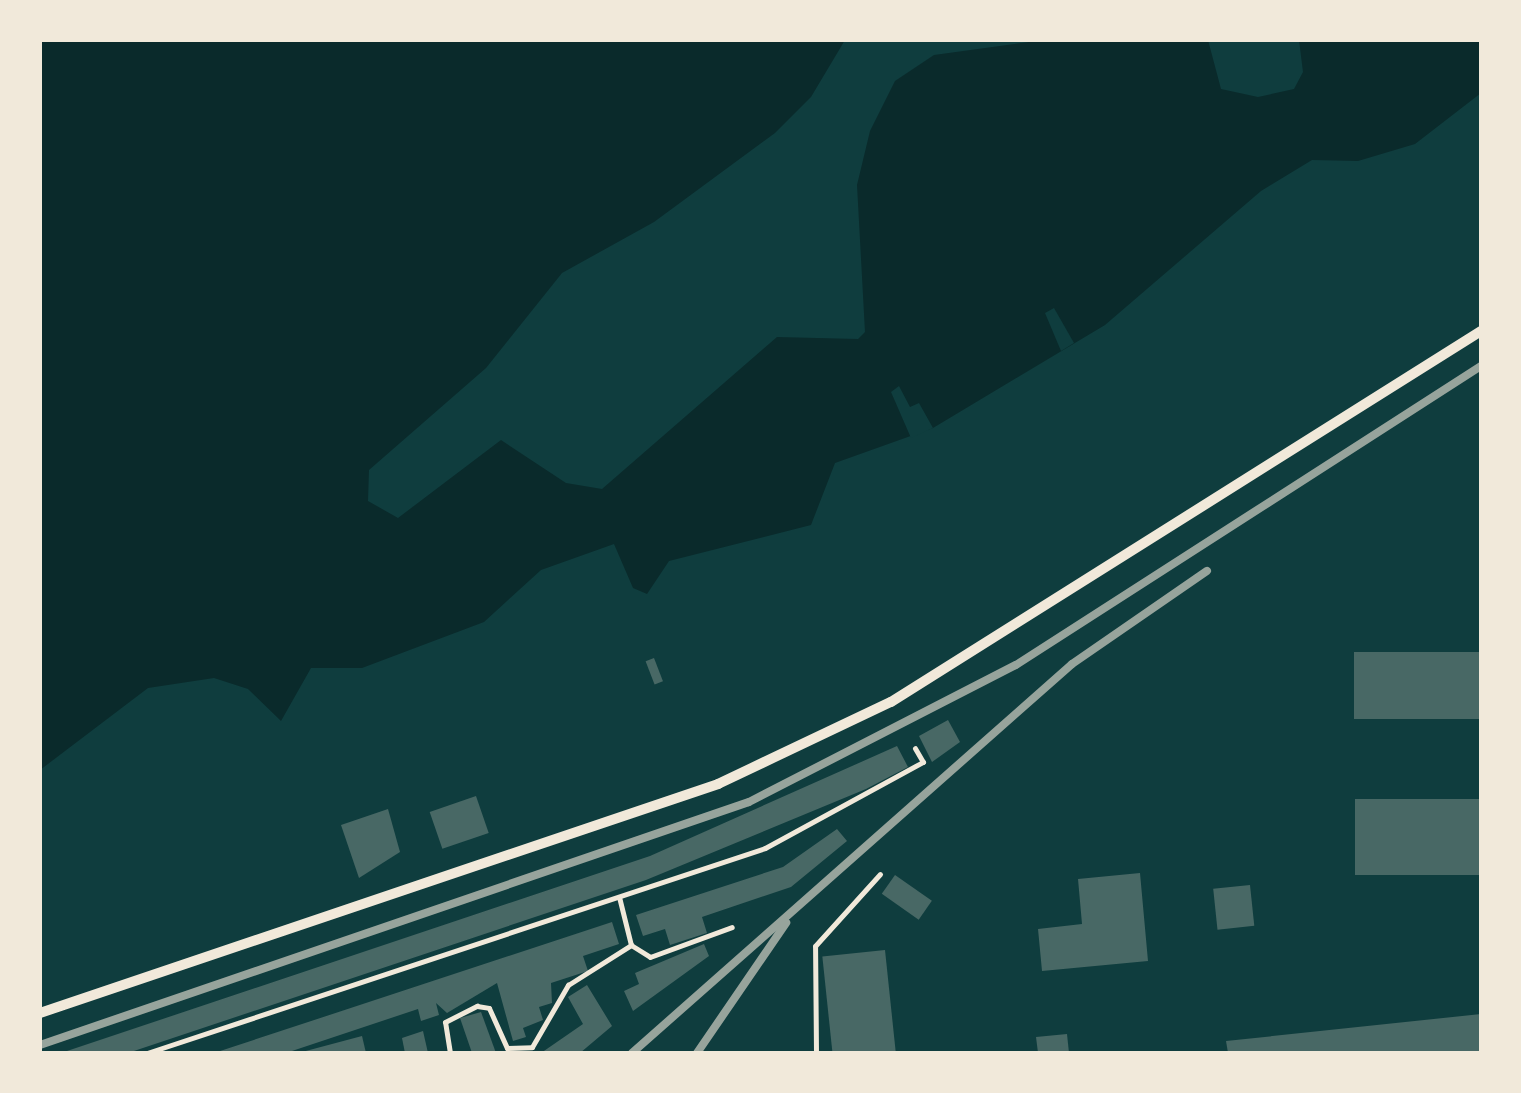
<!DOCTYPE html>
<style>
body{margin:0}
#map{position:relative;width:1521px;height:1093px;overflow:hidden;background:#0f3d3e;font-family:Manrope,sans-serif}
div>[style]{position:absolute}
.water>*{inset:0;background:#0a2a2b}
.pier>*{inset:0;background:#0f3d3e}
.building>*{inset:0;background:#486865;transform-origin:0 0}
.service>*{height:5px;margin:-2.5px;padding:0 2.5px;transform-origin:2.5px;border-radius:2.5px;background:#f1e9da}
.minor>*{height:10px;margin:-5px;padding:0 5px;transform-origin:5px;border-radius:5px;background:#f1e9da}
.rail>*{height:8px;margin:-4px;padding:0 4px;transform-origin:4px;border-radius:4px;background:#97a49c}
span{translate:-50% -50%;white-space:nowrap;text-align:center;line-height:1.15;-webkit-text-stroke:10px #f1e9da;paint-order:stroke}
.frame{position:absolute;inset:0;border:42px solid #f1e9da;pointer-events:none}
</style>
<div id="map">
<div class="water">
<i style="clip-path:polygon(40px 40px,845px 40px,811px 97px,775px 133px,654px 222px,562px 273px,486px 368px,369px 470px,368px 501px,398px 518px,501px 440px,566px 483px,602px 489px,777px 337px,858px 339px,865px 332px,857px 185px,870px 131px,895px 81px,934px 55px,1044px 40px,1208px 40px,1221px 89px,1258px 97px,1294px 89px,1303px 72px,1299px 40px,1481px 40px,1481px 93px,1415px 144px,1358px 161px,1312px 160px,1261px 191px,1105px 325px,933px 428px,835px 463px,811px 525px,669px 561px,647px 594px,633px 588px,614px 544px,541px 570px,484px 622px,362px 668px,311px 668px,281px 721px,248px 689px,214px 678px,148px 688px,40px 770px)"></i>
</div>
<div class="pier">
<i style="clip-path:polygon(1054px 308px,1074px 343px,1061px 351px,1045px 313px)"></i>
<i style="clip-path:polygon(899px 386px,910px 407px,919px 403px,933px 428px,911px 438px,891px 392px)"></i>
</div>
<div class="building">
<i style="left:1481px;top:652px;width:67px;height:127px;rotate:90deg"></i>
<i style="left:654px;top:658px;width:25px;height:9px;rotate:69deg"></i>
<i style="clip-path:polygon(948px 720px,960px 742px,932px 762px,919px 736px)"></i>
<i style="clip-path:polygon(897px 746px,908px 767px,866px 789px,646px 880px,128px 1053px,61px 1053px,650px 856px)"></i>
<i style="left:476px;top:796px;width:39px;height:49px;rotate:71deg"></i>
<i style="left:1481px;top:799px;width:76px;height:126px;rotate:90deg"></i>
<i style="clip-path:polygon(388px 809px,400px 852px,359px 878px,341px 825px)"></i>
<i style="clip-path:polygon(837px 829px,847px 841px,791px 887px,702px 917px,707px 933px,670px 945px,665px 929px,643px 936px,636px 915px,783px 867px)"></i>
<i style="clip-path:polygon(1140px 873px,1148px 961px,1042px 971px,1038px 929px,1082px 924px,1078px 879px)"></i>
<i style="left:895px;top:875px;width:45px;height:23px;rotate:35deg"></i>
<i style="left:1250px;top:885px;width:41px;height:37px;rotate:84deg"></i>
<i style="clip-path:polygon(612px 922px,619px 944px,583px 956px,588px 971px,551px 983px,552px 1003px,539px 1007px,543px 1020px,523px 1028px,526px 1037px,513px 1041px,497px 983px,447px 1013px,436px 1003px,439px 1015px,421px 1021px,418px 1009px,286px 1053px,214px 1053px)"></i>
<i style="clip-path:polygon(704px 944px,709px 956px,633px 1011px,624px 991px,639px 984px,635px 973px)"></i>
<i style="left:885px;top:950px;width:103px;height:63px;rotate:84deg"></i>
<i style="clip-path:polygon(587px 985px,612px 1026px,580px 1053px,541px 1053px,583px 1024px,568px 997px)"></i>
<i style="clip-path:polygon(481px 1012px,496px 1053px,472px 1053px,460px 1018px)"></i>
<i style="clip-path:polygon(1481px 1014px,1481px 1053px,1228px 1053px,1226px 1041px)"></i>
<i style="clip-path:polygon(423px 1031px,428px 1053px,405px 1053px,402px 1038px)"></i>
<i style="clip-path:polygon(1067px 1034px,1069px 1053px,1038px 1053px,1036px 1037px)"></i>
<i style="clip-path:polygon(362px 1036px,366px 1053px,302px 1053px,302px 1052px)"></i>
</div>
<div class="service">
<i style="left:631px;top:945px;width:22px;rotate:32deg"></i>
<i style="left:650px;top:957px;width:87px;rotate:-20.1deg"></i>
<i style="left:147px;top:1053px;width:651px;rotate:-18.35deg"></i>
<i style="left:765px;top:848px;width:180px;rotate:-28.6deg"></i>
<i style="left:923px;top:762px;width:16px;rotate:-120deg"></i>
<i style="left:450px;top:1053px;width:31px;rotate:-99deg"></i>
<i style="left:445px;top:1022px;width:36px;rotate:-27deg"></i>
<i style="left:477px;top:1006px;width:12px;rotate:9deg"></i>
<i style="left:489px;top:1008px;width:44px;rotate:65.8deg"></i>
<i style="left:507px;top:1048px;width:25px;rotate:-2deg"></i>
<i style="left:532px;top:1047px;width:72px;rotate:-59.9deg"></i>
<i style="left:568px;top:985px;width:75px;rotate:-32.4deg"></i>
<i style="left:631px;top:945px;width:49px;rotate:-104deg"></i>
<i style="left:816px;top:1053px;width:107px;rotate:-90.5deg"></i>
<i style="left:815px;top:946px;width:97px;rotate:-47.9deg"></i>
</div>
<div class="minor">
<i style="left:40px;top:1013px;width:716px;rotate:-18.66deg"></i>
<i style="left:718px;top:784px;width:191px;rotate:-25.4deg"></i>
<i style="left:891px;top:702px;width:697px;rotate:-32.16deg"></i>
</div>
<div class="rail">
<i style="left:40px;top:1045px;width:749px;rotate:-18.92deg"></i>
<i style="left:749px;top:802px;width:300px;rotate:-27.2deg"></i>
<i style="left:1016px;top:665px;width:553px;rotate:-32.74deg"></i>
<i style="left:632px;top:1053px;width:587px;rotate:-41.48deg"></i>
<i style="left:1072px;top:664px;width:164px;rotate:-34.6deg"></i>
<i style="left:697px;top:1053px;width:158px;rotate:-55.6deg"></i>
</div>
<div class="frame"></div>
</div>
